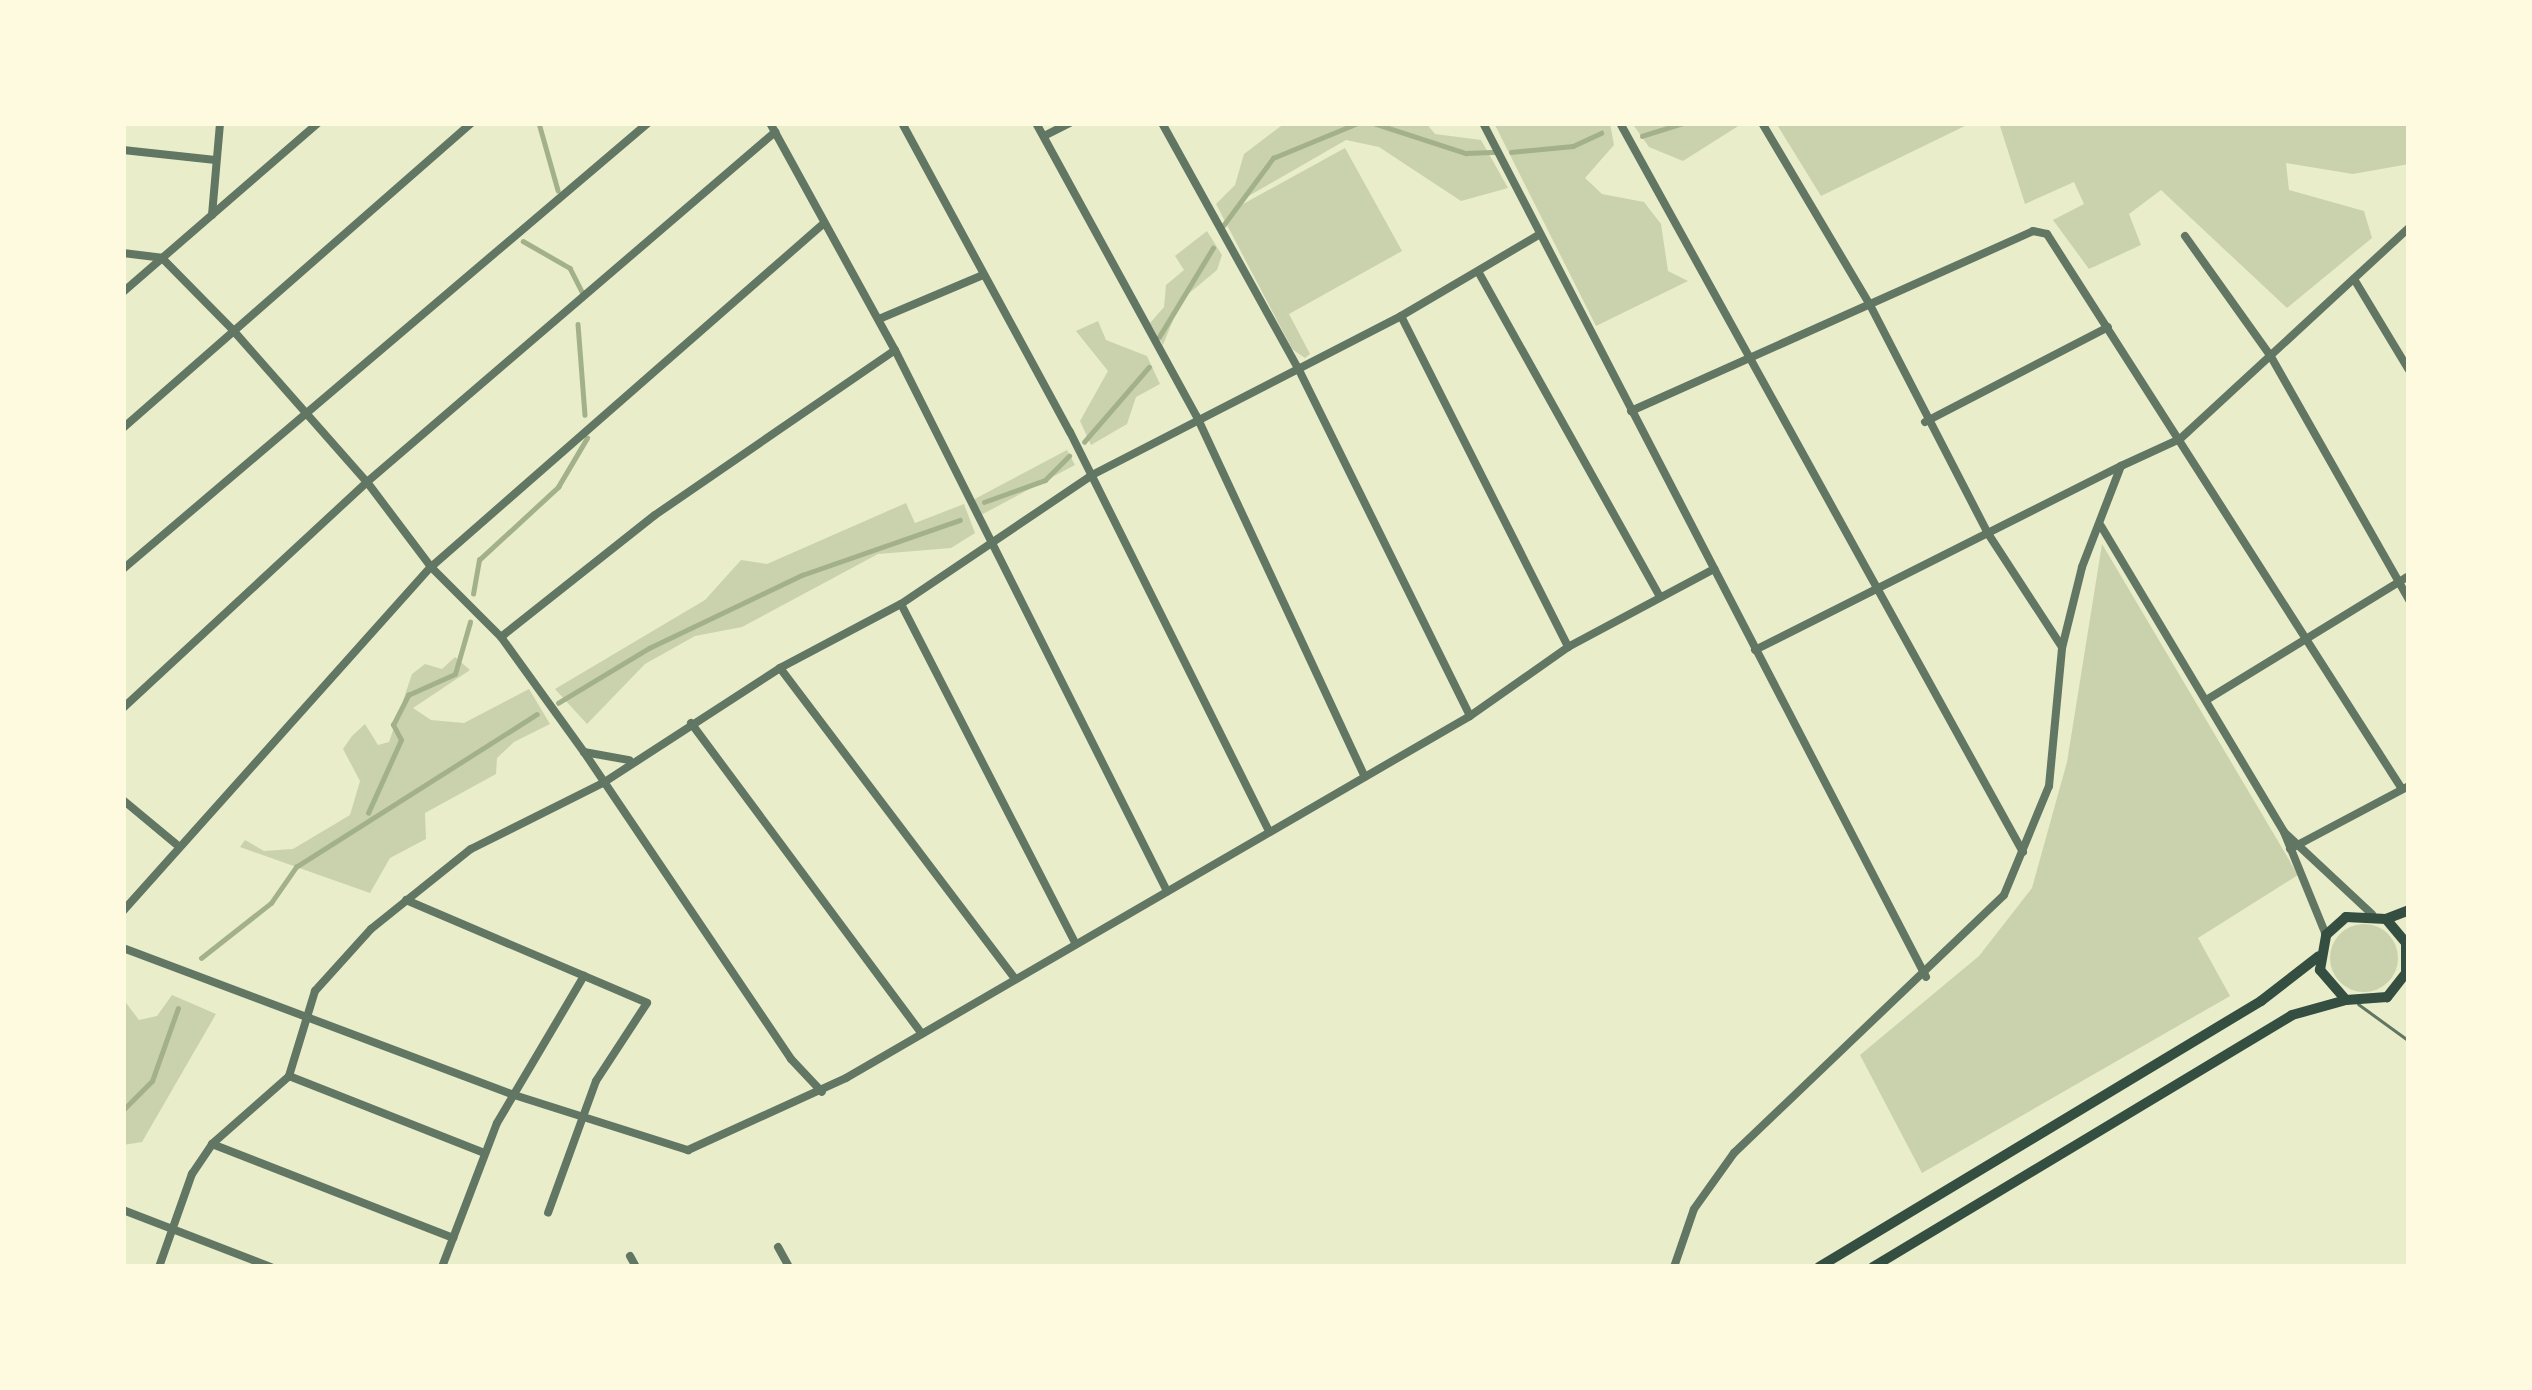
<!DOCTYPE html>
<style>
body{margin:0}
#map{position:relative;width:2532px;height:1390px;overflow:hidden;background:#e9edc9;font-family:Quicksand,sans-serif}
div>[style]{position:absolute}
.green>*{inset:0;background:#cad2ad;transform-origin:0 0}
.round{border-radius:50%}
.stream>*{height:4.5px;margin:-2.25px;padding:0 2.25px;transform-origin:2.25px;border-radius:2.25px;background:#a3b18a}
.service>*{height:3px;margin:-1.5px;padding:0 1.5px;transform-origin:1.5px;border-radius:1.5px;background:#617663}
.minor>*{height:8px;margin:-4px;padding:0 4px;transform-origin:4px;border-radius:4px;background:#617663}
.secondary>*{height:10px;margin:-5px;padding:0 5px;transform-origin:5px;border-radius:5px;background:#344e41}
span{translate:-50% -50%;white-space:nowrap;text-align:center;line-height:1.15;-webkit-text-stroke:12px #fefae0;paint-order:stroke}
.frame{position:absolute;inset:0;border:126px solid #fefae0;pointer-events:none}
</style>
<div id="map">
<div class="green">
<i style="clip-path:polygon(1285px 123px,1426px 123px,1435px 134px,1481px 140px,1508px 188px,1461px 201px,1379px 147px,1346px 140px,1240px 201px,1234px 209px,1345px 148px,1402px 251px,1289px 314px,1310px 354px,1305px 358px,1292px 349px,1216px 204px,1235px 185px,1244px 154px)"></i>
<i style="clip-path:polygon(1494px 123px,1610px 123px,1614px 145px,1585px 178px,1602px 194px,1644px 202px,1661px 224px,1668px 271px,1688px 281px,1596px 326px)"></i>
<i style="clip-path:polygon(1632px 123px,1743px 123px,1683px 161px,1649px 147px)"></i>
<i style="clip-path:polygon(1776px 123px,1971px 123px,1821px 196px)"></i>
<i style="clip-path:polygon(1999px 123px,2409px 123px,2409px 164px,2353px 174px,2286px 163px,2289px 190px,2364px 211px,2372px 238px,2287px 308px,2161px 190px,2129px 214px,2141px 245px,2089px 269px,2053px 220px,2084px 204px,2074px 182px,2025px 204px)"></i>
<i style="clip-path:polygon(1207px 231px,1222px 255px,1217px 270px,1181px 300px,1163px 345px,1150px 323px,1164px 307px,1166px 285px,1184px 270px,1175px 256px)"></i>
<i style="clip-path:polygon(1098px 321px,1106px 340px,1147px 356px,1160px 384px,1136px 397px,1127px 424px,1091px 445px,1080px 421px,1108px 371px,1076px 331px)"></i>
<i style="left:1067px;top:450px;width:17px;height:105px;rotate:62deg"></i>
<i style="clip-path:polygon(906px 503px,915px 523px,964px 504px,975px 533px,951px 548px,878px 554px,742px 627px,695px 636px,645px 664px,587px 724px,555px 689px,705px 600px,741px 560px,767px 564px)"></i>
<i style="clip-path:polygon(2102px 544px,2298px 875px,2198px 938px,2230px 996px,1922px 1173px,1860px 1055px,1979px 956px,2032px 888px,2067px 762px)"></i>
<i style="clip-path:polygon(455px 657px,470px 670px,413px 708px,431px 720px,464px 723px,529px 689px,550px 724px,514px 742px,497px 758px,496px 774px,425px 813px,426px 839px,390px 858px,370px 893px,240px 847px,245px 840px,264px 851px,293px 849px,350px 815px,360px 781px,343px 749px,352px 736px,365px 724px,378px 745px,389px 742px,412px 674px,425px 664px,442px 669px)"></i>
<i class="round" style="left:2330px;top:924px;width:68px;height:68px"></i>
<i style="clip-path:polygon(172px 995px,216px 1014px,142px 1142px,123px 1145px,123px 999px,139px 1020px,157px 1016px)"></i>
</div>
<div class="stream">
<i style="left:539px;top:123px;width:70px;rotate:74.2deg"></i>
<i style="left:1373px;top:123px;width:98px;rotate:17.9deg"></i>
<i style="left:1466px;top:153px;width:32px;rotate:-2deg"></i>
<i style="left:1642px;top:136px;width:43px;rotate:-17.6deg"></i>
<i style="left:1511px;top:152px;width:62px;rotate:-5.5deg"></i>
<i style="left:1573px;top:146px;width:31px;rotate:-25deg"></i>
<i style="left:1222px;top:227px;width:86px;rotate:-53.5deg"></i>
<i style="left:1273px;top:158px;width:92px;rotate:-22.4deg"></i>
<i style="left:523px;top:241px;width:54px;rotate:29.9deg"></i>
<i style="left:570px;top:268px;width:27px;rotate:63deg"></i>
<i style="left:578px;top:324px;width:91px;rotate:85.6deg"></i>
<i style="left:1159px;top:337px;width:104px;rotate:-58.8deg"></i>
<i style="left:1084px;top:442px;width:99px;rotate:-49.1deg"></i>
<i style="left:984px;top:502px;width:65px;rotate:-19.8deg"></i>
<i style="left:1045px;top:480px;width:34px;rotate:-45deg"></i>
<i style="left:473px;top:594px;width:35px;rotate:-80deg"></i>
<i style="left:479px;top:560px;width:108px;rotate:-42.7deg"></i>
<i style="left:558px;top:487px;width:57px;rotate:-59.4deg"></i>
<i style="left:558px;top:703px;width:106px;rotate:-31.1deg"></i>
<i style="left:649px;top:648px;width:170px;rotate:-25.5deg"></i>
<i style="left:802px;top:575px;width:167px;rotate:-19.2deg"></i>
<i style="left:368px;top:813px;width:80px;rotate:-65.7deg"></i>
<i style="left:401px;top:740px;width:17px;rotate:-118deg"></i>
<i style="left:393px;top:725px;width:34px;rotate:-63deg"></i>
<i style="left:408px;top:695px;width:51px;rotate:-24.1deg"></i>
<i style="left:455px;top:674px;width:54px;rotate:-73.9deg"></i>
<i style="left:201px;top:958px;width:89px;rotate:-38.2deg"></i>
<i style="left:271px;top:903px;width:44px;rotate:-55.2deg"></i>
<i style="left:296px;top:867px;width:285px;rotate:-32.4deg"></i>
<i style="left:123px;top:1110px;width:41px;rotate:-45deg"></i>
<i style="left:152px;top:1081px;width:77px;rotate:-70.4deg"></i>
</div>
<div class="service">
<i style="left:2358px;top:1004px;width:63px;rotate:36deg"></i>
</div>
<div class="minor">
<i style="left:770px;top:123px;width:259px;rotate:61.2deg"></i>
<i style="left:895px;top:350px;width:606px;rotate:63.31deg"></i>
<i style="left:902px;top:123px;width:352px;rotate:61.5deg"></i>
<i style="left:1070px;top:432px;width:447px;rotate:63.5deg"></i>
<i style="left:1036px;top:123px;width:335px;rotate:61.3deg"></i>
<i style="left:1197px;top:417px;width:397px;rotate:65deg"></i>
<i style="left:1162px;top:123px;width:280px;rotate:61deg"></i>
<i style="left:1298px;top:368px;width:388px;rotate:63.7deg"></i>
<i style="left:1483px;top:123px;width:962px;rotate:62.58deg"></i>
<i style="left:1620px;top:123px;width:833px;rotate:61.07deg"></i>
<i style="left:1762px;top:123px;width:209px;rotate:59.3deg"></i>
<i style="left:1869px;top:303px;width:258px;rotate:62.7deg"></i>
<i style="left:1987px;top:532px;width:137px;rotate:56.9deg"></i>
<i style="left:1044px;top:136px;width:29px;rotate:-27deg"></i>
<i style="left:123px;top:150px;width:93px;rotate:6.2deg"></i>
<i style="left:212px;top:215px;width:92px;rotate:-85deg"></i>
<i style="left:2185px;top:236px;width:146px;rotate:54.5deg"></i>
<i style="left:2270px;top:355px;width:282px;rotate:60.4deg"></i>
<i style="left:123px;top:253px;width:39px;rotate:7deg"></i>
<i style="left:162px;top:258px;width:100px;rotate:45.4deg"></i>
<i style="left:232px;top:329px;width:204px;rotate:48.6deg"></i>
<i style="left:367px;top:482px;width:106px;rotate:53deg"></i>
<i style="left:431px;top:567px;width:99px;rotate:45deg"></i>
<i style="left:501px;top:637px;width:142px;rotate:54.2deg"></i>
<i style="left:584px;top:752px;width:46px;rotate:10.1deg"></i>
<i style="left:1479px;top:273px;width:371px;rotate:60.8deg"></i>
<i style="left:2354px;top:279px;width:106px;rotate:58.9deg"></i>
<i style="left:123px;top:292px;width:258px;rotate:-40.9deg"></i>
<i style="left:1401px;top:316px;width:371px;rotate:63.2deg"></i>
<i style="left:879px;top:319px;width:111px;rotate:-22.9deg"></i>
<i style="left:1631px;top:411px;width:440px;rotate:-24.1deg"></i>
<i style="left:2033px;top:231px;width:14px;rotate:12deg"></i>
<i style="left:2047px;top:234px;width:659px;rotate:57.4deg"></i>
<i style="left:1925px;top:422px;width:206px;rotate:-27.4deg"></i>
<i style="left:123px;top:428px;width:463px;rotate:-41.2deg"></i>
<i style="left:2101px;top:526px;width:357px;rotate:59.1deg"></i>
<i style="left:2284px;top:832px;width:111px;rotate:67.8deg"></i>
<i style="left:123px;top:569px;width:689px;rotate:-40.35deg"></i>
<i style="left:901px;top:604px;width:382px;rotate:62.8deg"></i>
<i style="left:501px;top:637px;width:196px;rotate:-38.4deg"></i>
<i style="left:655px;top:515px;width:291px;rotate:-34.5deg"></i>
<i style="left:1755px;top:650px;width:410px;rotate:-26.7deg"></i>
<i style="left:780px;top:668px;width:390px;rotate:52.9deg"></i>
<i style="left:2208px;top:699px;width:236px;rotate:-31.5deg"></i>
<i style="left:123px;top:708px;width:333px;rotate:-42.8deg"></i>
<i style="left:367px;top:482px;width:538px;rotate:-40.62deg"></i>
<i style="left:691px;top:723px;width:387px;rotate:53.4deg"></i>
<i style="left:584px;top:752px;width:370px;rotate:56deg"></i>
<i style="left:791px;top:1059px;width:45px;rotate:46.8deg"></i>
<i style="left:123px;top:800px;width:69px;rotate:39.7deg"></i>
<i style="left:2285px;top:833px;width:119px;rotate:43deg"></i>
<i style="left:2290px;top:849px;width:135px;rotate:-27.9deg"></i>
<i style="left:406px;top:900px;width:262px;rotate:23.1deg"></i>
<i style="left:647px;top:1003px;width:93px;rotate:123.2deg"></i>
<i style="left:596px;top:1081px;width:140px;rotate:110deg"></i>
<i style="left:123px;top:911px;width:462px;rotate:-48.2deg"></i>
<i style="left:431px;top:567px;width:519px;rotate:-41.18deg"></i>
<i style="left:123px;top:948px;width:415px;rotate:20.6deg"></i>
<i style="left:511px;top:1094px;width:186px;rotate:17.6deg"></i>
<i style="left:688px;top:1150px;width:174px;rotate:-24.5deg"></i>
<i style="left:846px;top:1078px;width:721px;rotate:-30.12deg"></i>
<i style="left:1470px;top:716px;width:120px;rotate:-35.1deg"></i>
<i style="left:1568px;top:647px;width:166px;rotate:-28.1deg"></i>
<i style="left:289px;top:1076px;width:210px;rotate:21.5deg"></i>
<i style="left:212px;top:1144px;width:259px;rotate:21.3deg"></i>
<i style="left:123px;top:1210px;width:159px;rotate:21.1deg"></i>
<i style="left:778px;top:1247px;width:23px;rotate:61deg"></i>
<i style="left:630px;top:1256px;width:13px;rotate:61deg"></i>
<i style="left:159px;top:1267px;width:99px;rotate:-70.5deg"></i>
<i style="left:192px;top:1174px;width:36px;rotate:-56deg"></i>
<i style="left:212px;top:1144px;width:103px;rotate:-41.4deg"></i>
<i style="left:289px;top:1076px;width:89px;rotate:-73deg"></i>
<i style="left:315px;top:991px;width:84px;rotate:-47.9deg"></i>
<i style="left:371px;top:929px;width:128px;rotate:-38.7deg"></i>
<i style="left:471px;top:849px;width:148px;rotate:-26.6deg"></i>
<i style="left:603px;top:783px;width:211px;rotate:-33deg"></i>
<i style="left:780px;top:668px;width:137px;rotate:-27.9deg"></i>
<i style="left:901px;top:604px;width:230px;rotate:-34deg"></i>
<i style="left:1092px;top:475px;width:348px;rotate:-27.2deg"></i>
<i style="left:1401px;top:316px;width:161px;rotate:-30.5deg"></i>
<i style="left:442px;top:1267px;width:154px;rotate:-69.1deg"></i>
<i style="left:497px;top:1123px;width:171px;rotate:-59.4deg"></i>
<i style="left:1674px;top:1267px;width:61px;rotate:-71deg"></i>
<i style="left:1694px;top:1209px;width:69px;rotate:-54.5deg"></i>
<i style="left:1734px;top:1153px;width:373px;rotate:-43.7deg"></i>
<i style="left:2004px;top:895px;width:118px;rotate:-67.6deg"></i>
<i style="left:2049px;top:786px;width:139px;rotate:-84.6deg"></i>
<i style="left:2062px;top:648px;width:83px;rotate:-76.1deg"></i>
<i style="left:2082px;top:567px;width:108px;rotate:-68.9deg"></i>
<i style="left:2121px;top:466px;width:65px;rotate:-24.6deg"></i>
<i style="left:2180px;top:439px;width:311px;rotate:-42.7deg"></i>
</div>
<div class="secondary">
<i style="left:2386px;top:919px;width:31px;rotate:50deg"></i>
<i style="left:2406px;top:943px;width:30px;rotate:90deg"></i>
<i style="left:2406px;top:973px;width:31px;rotate:128deg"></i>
<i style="left:2387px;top:997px;width:41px;rotate:175.8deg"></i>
<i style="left:2346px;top:1000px;width:40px;rotate:-131deg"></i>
<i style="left:2320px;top:970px;width:36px;rotate:-80deg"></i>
<i style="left:2326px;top:935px;width:27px;rotate:-42deg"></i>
<i style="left:2346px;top:917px;width:40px;rotate:2.9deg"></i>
<i style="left:2386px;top:919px;width:25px;rotate:-21deg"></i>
<i style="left:1819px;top:1267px;width:516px;rotate:-31.04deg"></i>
<i style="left:2261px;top:1001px;width:73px;rotate:-37.8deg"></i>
<i style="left:1873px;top:1267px;width:489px;rotate:-31deg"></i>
<i style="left:2292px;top:1015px;width:56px;rotate:-15.5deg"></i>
</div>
<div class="frame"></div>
</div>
